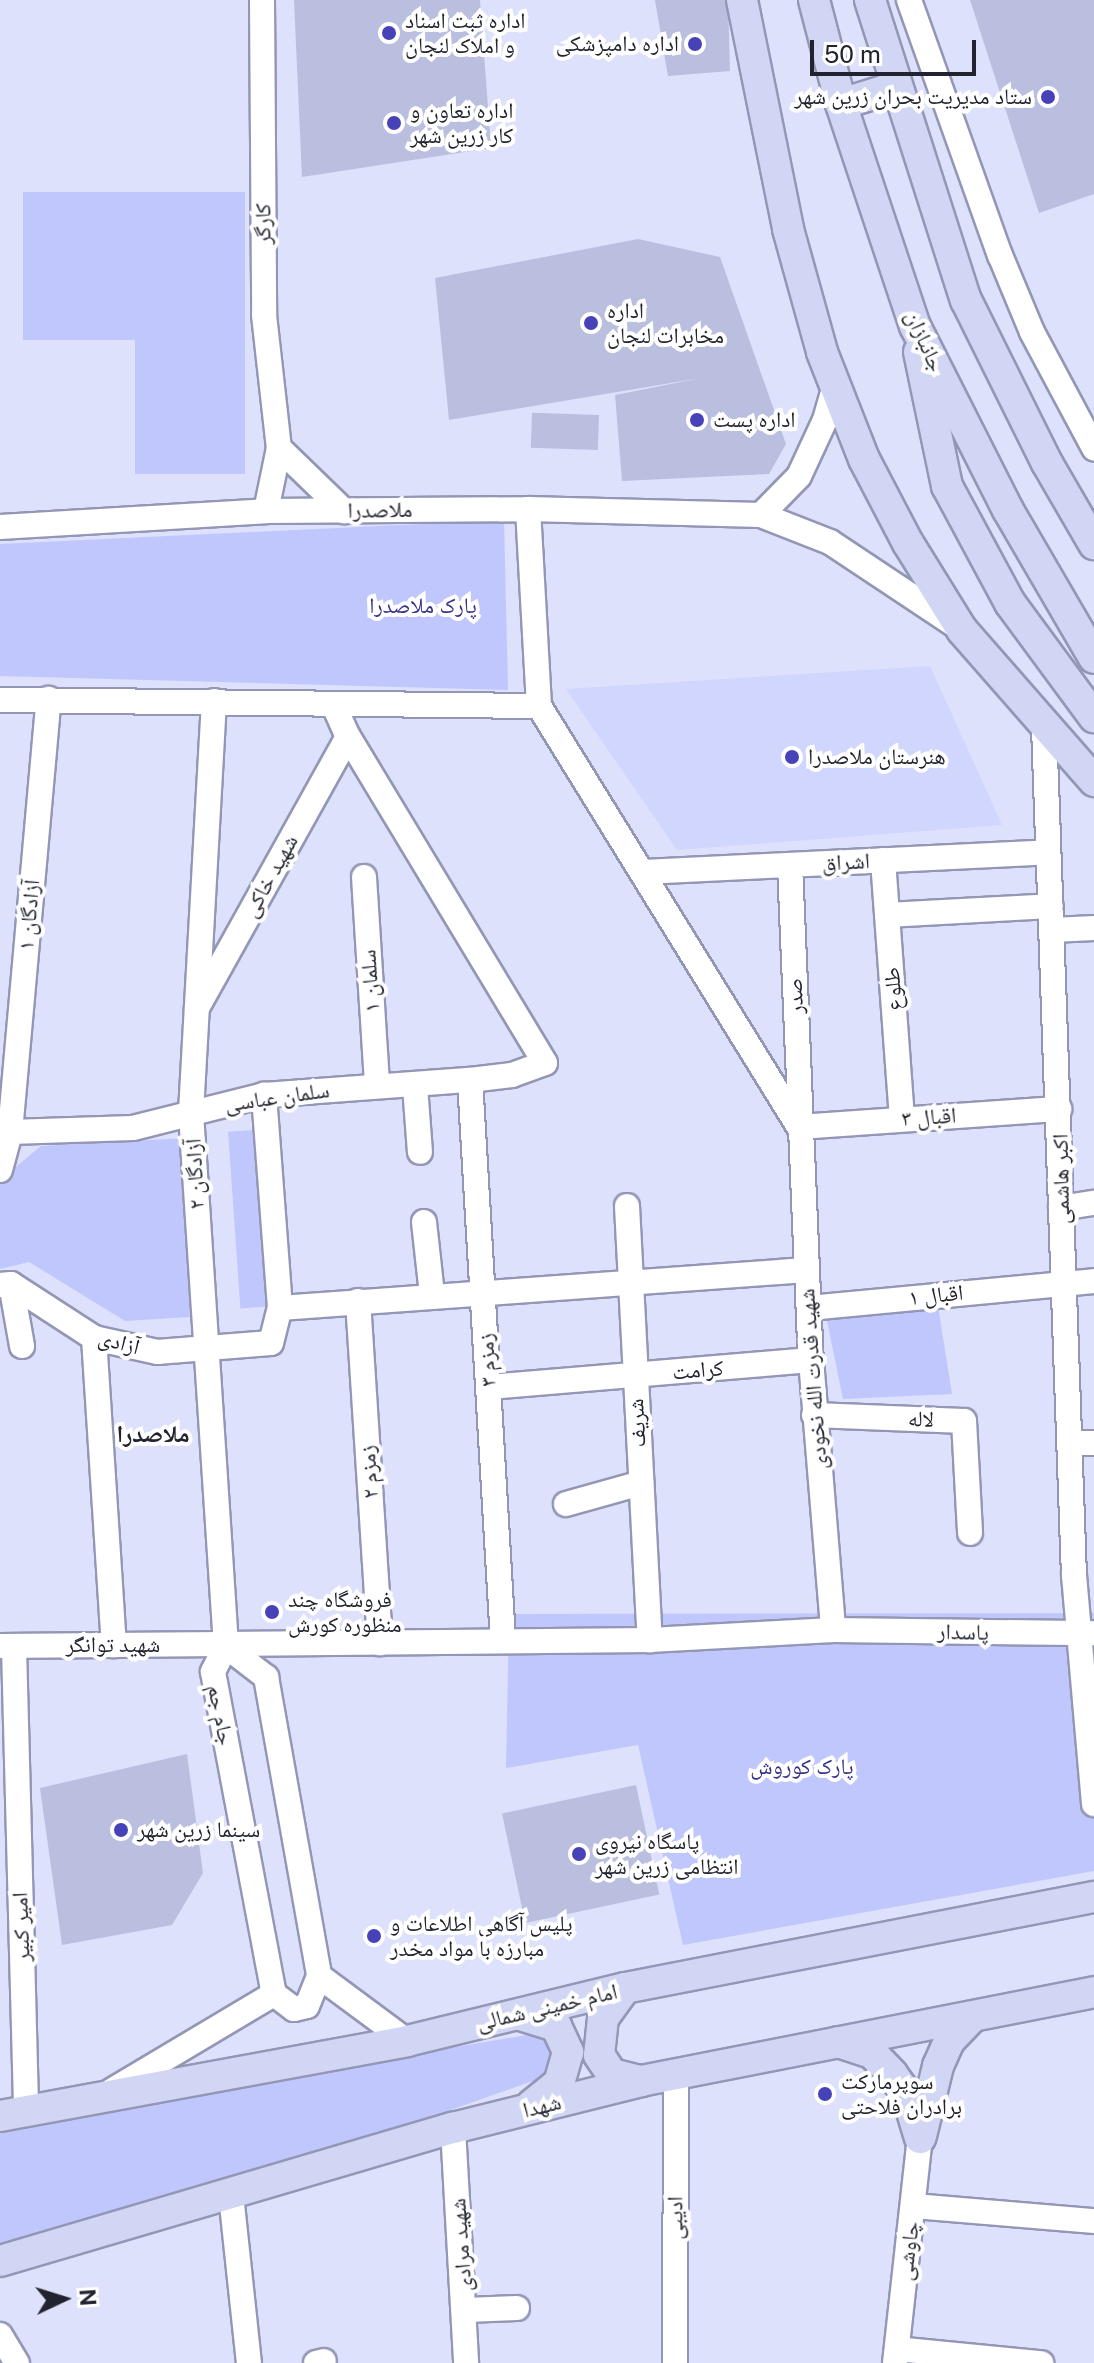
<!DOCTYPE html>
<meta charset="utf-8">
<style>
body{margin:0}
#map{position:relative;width:1094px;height:2363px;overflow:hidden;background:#dde1fb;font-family:"Public Sans","Noto Naskh Arabic",sans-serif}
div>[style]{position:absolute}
.built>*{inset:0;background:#d0d6fd}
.green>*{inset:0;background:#c0c7fc;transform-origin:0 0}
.building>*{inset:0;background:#bbbfdf;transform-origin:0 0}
.roads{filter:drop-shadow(2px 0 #9397b5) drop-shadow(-2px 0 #9397b5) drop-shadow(0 2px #9397b5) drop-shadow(0 -2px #9397b5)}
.minor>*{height:24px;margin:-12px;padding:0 12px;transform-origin:12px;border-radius:12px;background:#fff}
.major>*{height:30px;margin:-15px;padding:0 15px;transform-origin:15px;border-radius:15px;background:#d1d6f4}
.dots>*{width:22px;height:22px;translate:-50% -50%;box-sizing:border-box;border:4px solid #fff;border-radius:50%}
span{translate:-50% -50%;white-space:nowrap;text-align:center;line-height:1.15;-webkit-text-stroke:8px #fff;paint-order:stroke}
.poi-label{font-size:22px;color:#21232e}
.left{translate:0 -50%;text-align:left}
.right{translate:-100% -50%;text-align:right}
.street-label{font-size:22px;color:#21232e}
.park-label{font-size:22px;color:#343089}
.neighbourhood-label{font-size:24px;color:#21232e;font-weight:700}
.north{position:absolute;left:24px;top:2259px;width:80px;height:80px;-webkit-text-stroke:6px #fff;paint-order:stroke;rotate:86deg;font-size:22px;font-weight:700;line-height:32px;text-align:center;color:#21232e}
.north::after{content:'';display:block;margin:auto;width:28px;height:36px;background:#21232e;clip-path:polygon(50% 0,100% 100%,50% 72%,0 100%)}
.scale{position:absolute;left:810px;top:40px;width:166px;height:36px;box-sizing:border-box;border:4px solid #21232e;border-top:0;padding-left:10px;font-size:24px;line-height:28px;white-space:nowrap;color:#21232e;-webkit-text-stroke:6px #fff;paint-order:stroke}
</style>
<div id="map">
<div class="built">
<i style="clip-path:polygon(930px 666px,1002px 825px,677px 850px,566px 689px)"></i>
</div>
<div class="green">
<i style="clip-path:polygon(23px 192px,245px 192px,245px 474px,135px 474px,135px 340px,23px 340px)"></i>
<i style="clip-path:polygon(504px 520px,508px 690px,0 676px,0 544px)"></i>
<i style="left:254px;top:1130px;width:177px;height:26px;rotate:86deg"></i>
<i style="clip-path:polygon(186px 1138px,190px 1317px,125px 1321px,29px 1262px,0 1269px,0 1180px,41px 1146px)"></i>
<i style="clip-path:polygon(937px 1300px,952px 1394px,843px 1399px,824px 1306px)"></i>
<i style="clip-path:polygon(1094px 1613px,1094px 1871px,683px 1945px,638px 1745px,506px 1768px,509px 1614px)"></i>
<i style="clip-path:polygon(538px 2033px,550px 2050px,544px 2077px,313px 2159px,0 2244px,0 2125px)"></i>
</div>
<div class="building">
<i style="clip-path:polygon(294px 0,480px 0,491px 148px,302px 177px)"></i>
<i style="clip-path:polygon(655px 0,728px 0,730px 71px,668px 76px)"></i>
<i style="clip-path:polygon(970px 0,1094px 0,1094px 194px,1039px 213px)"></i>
<i style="clip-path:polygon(638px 239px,720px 257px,786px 444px,769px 474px,622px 481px,615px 395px,701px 378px,449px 420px,435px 278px)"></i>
<i style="left:599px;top:415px;width:35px;height:67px;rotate:92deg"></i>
<i style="clip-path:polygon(187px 1754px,203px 1873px,172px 1925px,62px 1945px,40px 1788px)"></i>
<i style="left:636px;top:1785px;width:112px;height:137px;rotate:78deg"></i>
</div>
<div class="roads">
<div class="minor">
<i style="left:262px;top:0;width:315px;rotate:89.6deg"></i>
<i style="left:264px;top:315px;width:134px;rotate:83.6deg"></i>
<i style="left:279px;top:448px;width:64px;rotate:101.7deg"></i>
<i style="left:909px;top:0;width:271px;rotate:70.4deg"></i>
<i style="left:1000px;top:255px;width:83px;rotate:67.4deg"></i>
<i style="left:1032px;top:332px;width:132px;rotate:61.9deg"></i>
<i style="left:279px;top:448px;width:91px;rotate:44.1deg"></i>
<i style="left:528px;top:509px;width:197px;rotate:86.8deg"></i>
<i style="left:539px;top:706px;width:493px;rotate:58.3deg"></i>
<i style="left:761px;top:515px;width:54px;rotate:-45.7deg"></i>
<i style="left:799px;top:476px;width:62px;rotate:-65.1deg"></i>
<i style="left:825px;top:420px;width:37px;rotate:-74deg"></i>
<i style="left:0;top:527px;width:266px;rotate:-3.4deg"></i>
<i style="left:266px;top:511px;width:262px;rotate:-0.4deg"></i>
<i style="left:528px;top:509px;width:233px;rotate:1.5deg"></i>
<i style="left:761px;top:515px;width:74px;rotate:21.4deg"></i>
<i style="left:830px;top:542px;width:154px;rotate:33.6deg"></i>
<i style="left:0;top:700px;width:539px;rotate:0.64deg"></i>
<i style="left:214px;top:701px;width:413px;rotate:93.2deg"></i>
<i style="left:191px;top:1113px;width:534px;rotate:86.24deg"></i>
<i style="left:226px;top:1646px;width:29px;rotate:117deg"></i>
<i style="left:213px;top:1672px;width:328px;rotate:79.3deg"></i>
<i style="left:1044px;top:726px;width:850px;rotate:87.98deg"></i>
<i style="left:1074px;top:1575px;width:230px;rotate:85deg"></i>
<i style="left:883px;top:860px;width:259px;rotate:85.8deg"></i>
<i style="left:790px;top:865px;width:495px;rotate:87.6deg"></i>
<i style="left:811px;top:1360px;width:271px;rotate:85.3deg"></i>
<i style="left:645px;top:872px;width:403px;rotate:-2.8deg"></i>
<i style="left:364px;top:877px;width:208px;rotate:86.4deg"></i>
<i style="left:887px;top:915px;width:164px;rotate:-3.1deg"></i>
<i style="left:1052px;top:930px;width:42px;rotate:-2.7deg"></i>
<i style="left:197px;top:1008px;width:310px;rotate:-60.9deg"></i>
<i style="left:470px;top:1080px;width:562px;rotate:86.63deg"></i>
<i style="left:415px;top:1086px;width:66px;rotate:85.7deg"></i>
<i style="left:800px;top:1127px;width:260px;rotate:-4deg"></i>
<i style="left:10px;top:1132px;width:123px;rotate:-1.9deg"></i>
<i style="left:133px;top:1128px;width:135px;rotate:-14.1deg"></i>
<i style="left:264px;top:1095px;width:207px;rotate:-4.2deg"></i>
<i style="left:470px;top:1080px;width:42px;rotate:-6.8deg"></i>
<i style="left:512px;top:1075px;width:35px;rotate:-20deg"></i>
<i style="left:545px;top:1063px;width:381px;rotate:-121.1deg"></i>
<i style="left:348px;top:737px;width:35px;rotate:-114deg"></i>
<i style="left:0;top:1170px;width:39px;rotate:-75deg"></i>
<i style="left:10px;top:1132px;width:435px;rotate:-84.9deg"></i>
<i style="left:627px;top:1206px;width:435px;rotate:87deg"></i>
<i style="left:1061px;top:1208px;width:33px;rotate:-9deg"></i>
<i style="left:424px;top:1222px;width:73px;rotate:83.7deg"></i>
<i style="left:11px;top:1284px;width:63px;rotate:79.9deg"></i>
<i style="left:0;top:1285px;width:11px;rotate:-5deg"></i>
<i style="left:11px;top:1284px;width:99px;rotate:33deg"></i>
<i style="left:94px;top:1338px;width:65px;rotate:12.5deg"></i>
<i style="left:157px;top:1352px;width:114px;rotate:-4.5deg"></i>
<i style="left:271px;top:1343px;width:36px;rotate:-76deg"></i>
<i style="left:280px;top:1308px;width:214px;rotate:-94.3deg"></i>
<i style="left:358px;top:1301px;width:343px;rotate:86.3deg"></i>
<i style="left:280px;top:1308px;width:527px;rotate:-4.13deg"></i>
<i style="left:809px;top:1308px;width:286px;rotate:-5.4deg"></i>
<i style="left:94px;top:1338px;width:308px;rotate:86.3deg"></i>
<i style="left:489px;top:1387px;width:323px;rotate:-4.8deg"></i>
<i style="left:814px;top:1415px;width:150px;rotate:2.3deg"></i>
<i style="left:964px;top:1421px;width:112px;rotate:86.9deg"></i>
<i style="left:1070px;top:1443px;width:24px"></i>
<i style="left:566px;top:1504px;width:78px;rotate:-15.6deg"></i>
<i style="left:0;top:1646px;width:650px;rotate:-0.53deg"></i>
<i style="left:650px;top:1640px;width:183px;rotate:-3.1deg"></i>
<i style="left:833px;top:1630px;width:261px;rotate:0.7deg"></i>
<i style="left:226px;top:1646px;width:51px;rotate:37.8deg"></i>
<i style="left:266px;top:1677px;width:304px;rotate:79.9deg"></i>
<i style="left:14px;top:1647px;width:465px;rotate:88.5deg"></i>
<i style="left:319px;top:1976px;width:109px;rotate:36.5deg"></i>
<i style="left:274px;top:1994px;width:25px;rotate:37deg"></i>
<i style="left:294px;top:2009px;width:13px;rotate:-13deg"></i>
<i style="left:307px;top:2006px;width:32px;rotate:-68deg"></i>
<i style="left:111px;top:2091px;width:190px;rotate:-30.8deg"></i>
<i style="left:453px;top:2128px;width:235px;rotate:86.8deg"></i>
<i style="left:231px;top:2195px;width:169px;rotate:83.9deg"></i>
<i style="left:914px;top:2206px;width:181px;rotate:4.8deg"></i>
<i style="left:466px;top:2310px;width:51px;rotate:-2.2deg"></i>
<i style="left:0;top:2335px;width:33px;rotate:59deg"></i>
<i style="left:897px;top:2349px;width:145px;rotate:5.6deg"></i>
<i style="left:316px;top:2363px;width:8px;rotate:-14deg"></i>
<i style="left:675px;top:2363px;width:290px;rotate:-89.8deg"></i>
<i style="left:895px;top:2363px;width:226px;rotate:-83.7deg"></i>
</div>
<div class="major">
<i style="left:742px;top:0;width:234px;rotate:78.6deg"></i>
<i style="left:788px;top:229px;width:128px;rotate:74.5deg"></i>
<i style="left:822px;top:352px;width:115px;rotate:68.6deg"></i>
<i style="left:864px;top:459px;width:95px;rotate:62.4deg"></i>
<i style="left:908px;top:543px;width:102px;rotate:58.2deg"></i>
<i style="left:962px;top:630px;width:201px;rotate:48.8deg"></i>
<i style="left:814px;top:0;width:107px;rotate:75.4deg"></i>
<i style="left:841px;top:104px;width:234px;rotate:71.6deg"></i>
<i style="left:915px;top:326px;width:206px;rotate:63.2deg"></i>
<i style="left:1008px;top:510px;width:171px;rotate:59.8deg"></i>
<i style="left:870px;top:0;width:315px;rotate:72.3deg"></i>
<i style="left:966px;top:300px;width:182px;rotate:63.6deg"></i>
<i style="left:1047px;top:463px;width:94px;rotate:59.9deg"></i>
<i style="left:841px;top:104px;width:58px;rotate:-17.2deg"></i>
<i style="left:919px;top:352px;width:137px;rotate:78.2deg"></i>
<i style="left:947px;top:486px;width:133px;rotate:61.7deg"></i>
<i style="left:1010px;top:603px;width:142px;rotate:53.6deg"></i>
<i style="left:625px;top:1988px;width:37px;rotate:126deg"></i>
<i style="left:603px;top:2018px;width:37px;rotate:96deg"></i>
<i style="left:599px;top:2055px;width:23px;rotate:56deg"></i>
<i style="left:612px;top:2074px;width:30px;rotate:14deg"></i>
<i style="left:520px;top:2015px;width:38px;rotate:17deg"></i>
<i style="left:556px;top:2026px;width:29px;rotate:65deg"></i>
<i style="left:568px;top:2052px;width:32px;rotate:106deg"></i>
<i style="left:559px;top:2083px;width:35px;rotate:141deg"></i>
<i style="left:838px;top:2042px;width:36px;rotate:18deg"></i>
<i style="left:872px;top:2053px;width:29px;rotate:46deg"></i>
<i style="left:892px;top:2074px;width:26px;rotate:54deg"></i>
<i style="left:907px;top:2095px;width:45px;rotate:73.2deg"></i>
<i style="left:0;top:2116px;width:414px;rotate:-10.4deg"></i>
<i style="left:407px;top:2041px;width:224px;rotate:-13.7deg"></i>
<i style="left:625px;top:1988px;width:478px;rotate:-11deg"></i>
<i style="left:921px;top:2136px;width:72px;rotate:-76.3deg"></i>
<i style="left:938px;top:2066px;width:27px;rotate:-66deg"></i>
<i style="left:949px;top:2041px;width:32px;rotate:-46deg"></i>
<i style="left:0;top:2261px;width:472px;rotate:-16.4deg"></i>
<i style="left:453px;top:2128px;width:194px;rotate:-14deg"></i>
<i style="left:641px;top:2081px;width:462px;rotate:-11.1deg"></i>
</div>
</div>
<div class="dots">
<i style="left:389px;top:33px;background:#4742b8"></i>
<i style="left:695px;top:44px;background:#4742b8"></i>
<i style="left:1048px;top:97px;background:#4742b8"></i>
<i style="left:394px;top:123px;background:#4742b8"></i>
<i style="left:591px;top:323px;background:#4742b8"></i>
<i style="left:697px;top:420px;background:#4742b8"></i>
<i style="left:792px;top:757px;background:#4742b8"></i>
<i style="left:272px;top:1612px;background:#4742b8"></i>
<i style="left:121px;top:1830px;background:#4742b8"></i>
<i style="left:579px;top:1854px;background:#4742b8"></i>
<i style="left:374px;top:1936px;background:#4742b8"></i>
<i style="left:825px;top:2094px;background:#4742b8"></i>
</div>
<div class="poi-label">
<span class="left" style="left:405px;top:33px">اداره ثبت اسناد<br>و املاک لنجان</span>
<span class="right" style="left:679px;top:44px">اداره دامپزشکی</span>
<span class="right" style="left:1032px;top:97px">ستاد مدیریت بحران زرین شهر</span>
<span class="left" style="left:410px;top:123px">اداره تعاون و<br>کار زرین شهر</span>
<span class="left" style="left:607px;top:323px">اداره<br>مخابرات لنجان</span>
<span class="left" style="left:713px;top:420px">اداره پست</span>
<span class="left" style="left:808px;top:757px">هنرستان ملاصدرا</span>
<span class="left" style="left:288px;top:1612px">فروشگاه چند<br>منظوره کورش</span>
<span class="left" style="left:137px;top:1830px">سینما زرین شهر</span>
<span class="left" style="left:595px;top:1854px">پاسگاه نیروی<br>انتظامی زرین شهر</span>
<span class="left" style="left:390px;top:1936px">پلیس آگاهی اطلاعات و<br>مبارزه با مواد مخدر</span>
<span class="left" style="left:841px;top:2094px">سوپرمارکت<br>برادران فلاحتی</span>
</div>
<div class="street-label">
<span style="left:263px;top:224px;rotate:-90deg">کارگر</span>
<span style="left:925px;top:341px;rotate:66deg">جانبازان</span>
<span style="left:380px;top:510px;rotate:-1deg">ملاصدرا</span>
<span style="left:846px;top:862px;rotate:-3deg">اشراق</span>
<span style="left:270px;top:876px;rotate:-61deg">شهید خاکی</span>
<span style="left:29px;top:915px;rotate:-85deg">آزادگان ۱</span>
<span style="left:370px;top:981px;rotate:-94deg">سلمان ۱</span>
<span style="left:893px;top:989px;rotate:-94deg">طلوع</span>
<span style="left:795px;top:996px;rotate:-92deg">صدر</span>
<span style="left:277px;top:1097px;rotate:-8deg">سلمان عباسی</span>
<span style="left:929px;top:1117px;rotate:-4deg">اقبال ۳</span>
<span style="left:195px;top:1174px;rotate:-93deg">آزادگان ۲</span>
<span style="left:1061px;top:1179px;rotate:-91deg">اکبر هاشمی</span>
<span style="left:936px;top:1295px;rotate:-6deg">اقبال ۱</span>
<span style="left:119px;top:1342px;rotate:15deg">آزادی</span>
<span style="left:487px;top:1360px;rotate:-93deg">زمزم ۳</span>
<span style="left:698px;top:1370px;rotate:-5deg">کرامت</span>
<span style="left:813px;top:1379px;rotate:-94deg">شهید قدرت الله نخودی</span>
<span style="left:921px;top:1419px;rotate:2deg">لاله</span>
<span style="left:637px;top:1423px;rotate:-93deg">شریف</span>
<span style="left:369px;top:1472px;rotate:-94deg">زمزم ۲</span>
<span style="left:963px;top:1632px;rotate:1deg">پاسدار</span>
<span style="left:113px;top:1645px">شهید توانگر</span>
<span style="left:221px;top:1715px;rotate:79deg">جام جم</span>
<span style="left:21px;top:1927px;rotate:-92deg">امیر کبیر</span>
<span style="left:547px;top:2007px;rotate:-13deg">امام خمینی شمالی</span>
<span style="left:542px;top:2106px;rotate:-14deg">شهدا</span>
<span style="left:675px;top:2218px;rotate:-90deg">ادیبی</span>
<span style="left:461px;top:2245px;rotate:-94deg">شهید مرادی</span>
<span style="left:908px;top:2251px;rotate:-83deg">چاوشی</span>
</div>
<div class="park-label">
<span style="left:423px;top:606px">پارک ملاصدرا</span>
<span style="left:802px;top:1767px">پارک کوروش</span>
</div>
<div class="neighbourhood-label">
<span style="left:153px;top:1434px">ملاصدرا</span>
</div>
<div class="north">N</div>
<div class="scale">50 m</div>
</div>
